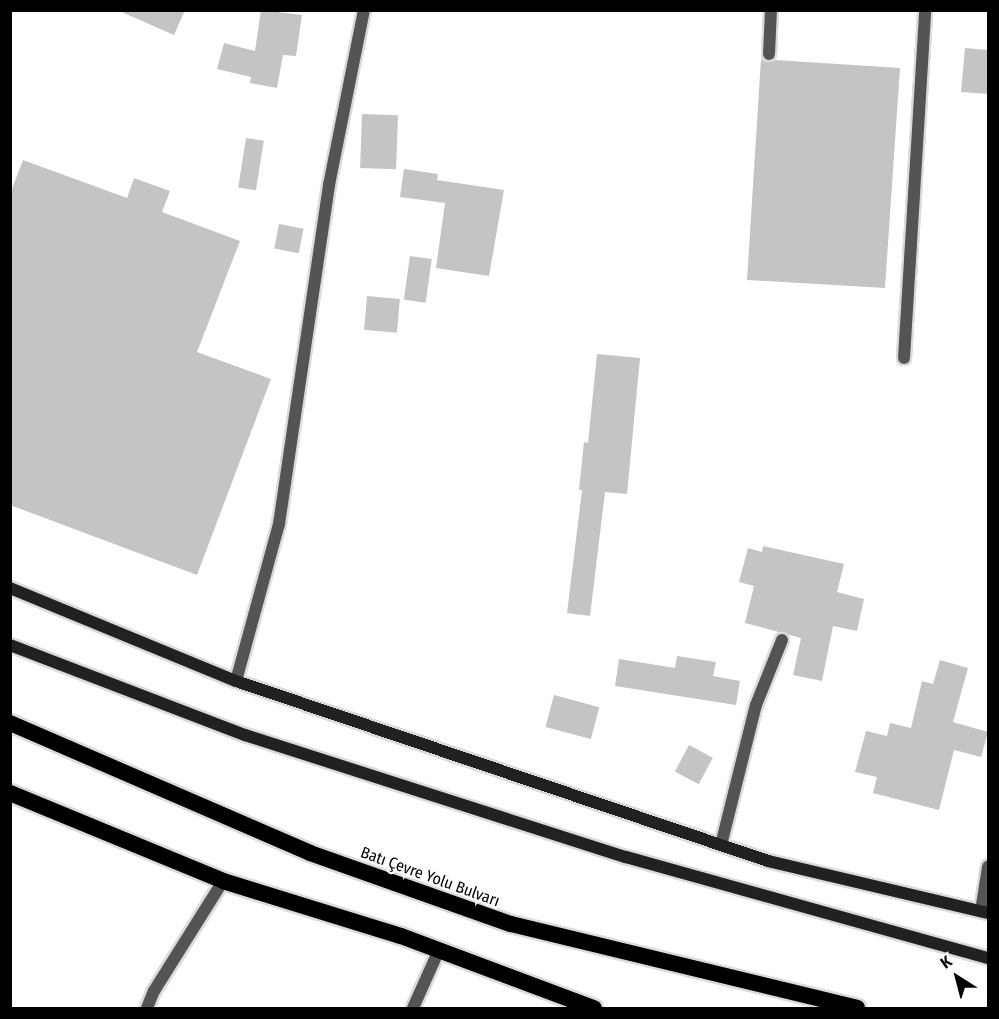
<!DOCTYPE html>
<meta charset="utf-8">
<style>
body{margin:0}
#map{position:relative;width:999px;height:1019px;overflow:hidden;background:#fff;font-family:"Fira Sans Condensed",sans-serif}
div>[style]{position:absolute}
.building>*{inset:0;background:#c4c4c4;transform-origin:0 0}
.roads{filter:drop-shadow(2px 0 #dbdbdb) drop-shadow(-2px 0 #dbdbdb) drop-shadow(0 2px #dbdbdb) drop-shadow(0 -2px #dbdbdb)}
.service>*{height:12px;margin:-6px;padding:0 6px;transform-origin:6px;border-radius:6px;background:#545454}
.minor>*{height:12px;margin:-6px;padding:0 6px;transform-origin:6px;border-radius:6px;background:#545454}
.secondary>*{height:12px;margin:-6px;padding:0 6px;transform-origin:6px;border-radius:6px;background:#212121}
.trunk>*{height:16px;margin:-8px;padding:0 8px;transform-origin:8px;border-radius:8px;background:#000}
span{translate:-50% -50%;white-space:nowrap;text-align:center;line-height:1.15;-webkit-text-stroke:4.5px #fff;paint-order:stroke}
.street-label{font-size:16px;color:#000}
.frame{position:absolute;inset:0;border:12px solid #000;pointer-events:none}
.north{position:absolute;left:927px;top:947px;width:60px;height:60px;-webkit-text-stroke:4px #fff;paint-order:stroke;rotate:324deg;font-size:16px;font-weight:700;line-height:24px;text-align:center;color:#000}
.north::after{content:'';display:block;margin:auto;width:21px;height:27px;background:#000;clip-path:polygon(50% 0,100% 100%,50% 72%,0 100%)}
</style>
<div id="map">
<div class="building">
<i style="clip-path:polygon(117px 10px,185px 10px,174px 35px)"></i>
<i style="clip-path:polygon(261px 10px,302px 15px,296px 56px,283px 55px,277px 88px,250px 83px,251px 77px,217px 69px,224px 43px,255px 51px)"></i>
<i style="clip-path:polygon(965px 48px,988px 50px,988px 94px,961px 92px)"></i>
<i style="clip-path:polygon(761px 59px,768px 62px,775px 60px,900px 68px,885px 288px,747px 280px)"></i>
<i style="left:362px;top:114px;width:36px;height:54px;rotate:2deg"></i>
<i style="left:246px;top:138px;width:18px;height:50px;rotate:9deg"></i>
<i style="clip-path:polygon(23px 160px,127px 198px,134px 178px,170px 191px,162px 212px,240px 241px,197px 352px,271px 379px,197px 575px,10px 505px,10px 194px)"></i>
<i style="clip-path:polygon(404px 169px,438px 174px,437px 180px,504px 190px,489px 276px,436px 268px,445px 203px,400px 197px)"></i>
<i style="left:279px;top:224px;width:25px;height:25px;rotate:11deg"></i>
<i style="left:410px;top:256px;width:22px;height:44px;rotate:8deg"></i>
<i style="left:367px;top:296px;width:33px;height:34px;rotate:5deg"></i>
<i style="clip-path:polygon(597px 354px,640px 358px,627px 494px,605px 492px,590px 616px,567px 613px,582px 490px,579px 490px,584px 442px,588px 443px)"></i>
<i style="clip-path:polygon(763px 546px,844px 564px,837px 592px,864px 599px,857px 631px,833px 626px,822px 681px,793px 675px,801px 638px,745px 623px,754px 586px,739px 582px,748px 548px,762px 552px)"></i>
<i style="clip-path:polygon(677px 656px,716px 662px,713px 676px,740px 681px,736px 705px,615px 686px,619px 659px,675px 668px)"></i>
<i style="clip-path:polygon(940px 660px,968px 668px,953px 722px,988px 732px,981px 757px,954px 750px,939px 810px,873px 793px,877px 777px,855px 772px,866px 731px,887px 736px,890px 723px,911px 728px,922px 681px,933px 684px)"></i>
<i style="left:554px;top:695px;width:47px;height:33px;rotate:15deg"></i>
<i style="left:689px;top:745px;width:27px;height:30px;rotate:28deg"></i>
</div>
<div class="roads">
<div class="service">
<i style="left:769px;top:54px;width:44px;rotate:-87.4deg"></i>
<i style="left:721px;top:845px;width:144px;rotate:-76deg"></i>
<i style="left:756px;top:705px;width:70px;rotate:-68.2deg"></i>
<i style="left:981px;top:911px;width:45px;rotate:-81deg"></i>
<i style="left:147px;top:1008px;width:18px;rotate:-68deg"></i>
<i style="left:154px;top:991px;width:130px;rotate:-57.9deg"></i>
<i style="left:413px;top:1008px;width:64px;rotate:-65.9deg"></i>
</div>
<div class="minor">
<i style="left:904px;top:358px;width:349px;rotate:-86.5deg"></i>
<i style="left:236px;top:681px;width:163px;rotate:-74.7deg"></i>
<i style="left:279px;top:524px;width:343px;rotate:-81.6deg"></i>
<i style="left:329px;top:185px;width:178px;rotate:-78.7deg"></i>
</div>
<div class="secondary">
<i style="left:10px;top:588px;width:244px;rotate:22.4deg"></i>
<i style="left:236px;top:681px;width:562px;rotate:18.69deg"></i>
<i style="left:768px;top:861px;width:226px;rotate:13.3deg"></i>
<i style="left:10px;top:645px;width:252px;rotate:21deg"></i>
<i style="left:245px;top:735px;width:400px;rotate:17.8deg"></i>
<i style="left:626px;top:857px;width:376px;rotate:15.6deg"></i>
</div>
<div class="trunk">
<i style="left:10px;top:723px;width:327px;rotate:23.4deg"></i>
<i style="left:310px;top:853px;width:213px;rotate:19.5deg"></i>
<i style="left:511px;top:924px;width:356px;rotate:13.6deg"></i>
<i style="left:10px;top:793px;width:230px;rotate:22.4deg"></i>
<i style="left:223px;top:881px;width:186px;rotate:17.2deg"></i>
<i style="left:401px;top:936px;width:206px;rotate:20.5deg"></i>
</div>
</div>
<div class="street-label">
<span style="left:430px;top:877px;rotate:20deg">Batı Çevre Yolu Bulvarı</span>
</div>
<div class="frame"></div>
<div class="north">K</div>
</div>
